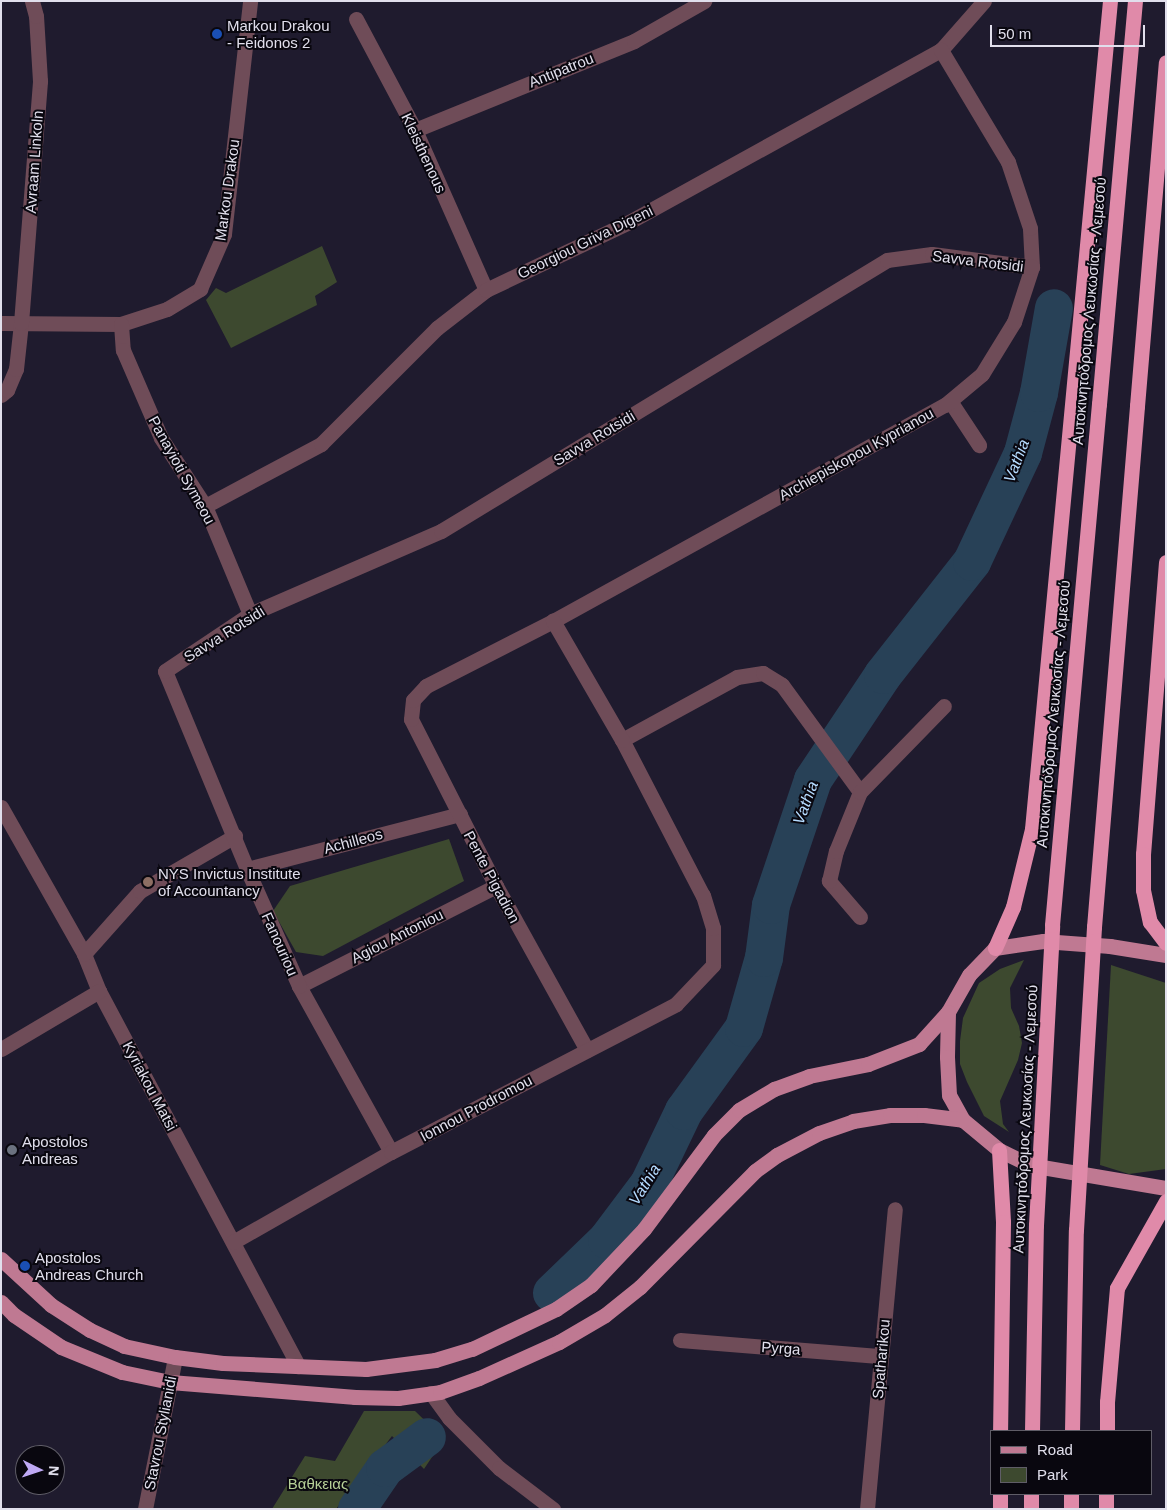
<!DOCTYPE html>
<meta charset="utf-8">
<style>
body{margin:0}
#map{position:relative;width:1167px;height:1510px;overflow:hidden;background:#1f1b2e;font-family:Helvetica,sans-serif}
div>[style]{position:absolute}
.green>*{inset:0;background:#3d492f}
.river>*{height:38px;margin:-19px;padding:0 19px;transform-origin:19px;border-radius:19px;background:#284157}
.minor>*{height:15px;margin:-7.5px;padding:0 7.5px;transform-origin:7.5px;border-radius:7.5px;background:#6f4c58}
.major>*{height:15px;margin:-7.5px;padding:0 7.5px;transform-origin:7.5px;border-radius:7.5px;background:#bf7992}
.highway>*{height:15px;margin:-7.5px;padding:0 7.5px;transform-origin:7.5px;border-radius:7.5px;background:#e08aa9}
.highway-bridge>*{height:15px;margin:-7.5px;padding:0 7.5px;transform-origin:7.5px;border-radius:7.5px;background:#e08aa9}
.dots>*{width:14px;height:14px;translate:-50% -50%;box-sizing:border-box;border:2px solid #09070f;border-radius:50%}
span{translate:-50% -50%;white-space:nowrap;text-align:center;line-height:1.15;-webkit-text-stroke:4px #09070f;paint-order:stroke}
.poi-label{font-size:15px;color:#e1dfec}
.left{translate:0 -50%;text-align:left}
.street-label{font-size:15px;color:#e1dfec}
.park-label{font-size:15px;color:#b6cf97}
.water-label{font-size:16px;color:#b5dbff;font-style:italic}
.frame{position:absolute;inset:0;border:2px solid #e1dfec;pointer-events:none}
.legend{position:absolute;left:990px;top:1430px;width:162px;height:65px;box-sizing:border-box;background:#09070f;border:1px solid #5f5d67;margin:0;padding:6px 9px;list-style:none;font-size:15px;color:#e1dfec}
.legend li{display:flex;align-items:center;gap:10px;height:25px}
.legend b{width:25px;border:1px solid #5f5d67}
.north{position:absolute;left:15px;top:1445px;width:50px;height:50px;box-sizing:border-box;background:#09070f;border:1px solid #5f5d67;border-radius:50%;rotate:94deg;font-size:14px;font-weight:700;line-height:20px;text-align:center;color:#e1dfec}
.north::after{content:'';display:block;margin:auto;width:18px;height:22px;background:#bfa9f4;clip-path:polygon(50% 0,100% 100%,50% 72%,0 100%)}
.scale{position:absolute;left:990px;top:25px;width:155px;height:22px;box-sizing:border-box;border:2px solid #e1dfec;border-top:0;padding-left:6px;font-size:15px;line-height:18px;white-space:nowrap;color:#e1dfec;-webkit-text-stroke:4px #09070f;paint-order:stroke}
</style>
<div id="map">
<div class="green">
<i style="clip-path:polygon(322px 246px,337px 282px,315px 296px,317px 305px,231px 348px,206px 300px,216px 288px,226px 293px)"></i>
<i style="clip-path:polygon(449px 839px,464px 881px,323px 956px,296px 952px,273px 911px,290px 886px)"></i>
<i style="clip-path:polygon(1024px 960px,1010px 988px,1011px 1008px,1019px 1026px,1022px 1043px,1018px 1060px,1000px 1101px,1003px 1124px,1009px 1132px,984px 1116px,967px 1082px,960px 1064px,960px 1041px,963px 1018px,979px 983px,1000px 969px)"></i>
<i style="clip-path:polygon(1111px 965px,1166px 983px,1166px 1169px,1129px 1174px,1100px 1165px)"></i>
<i style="clip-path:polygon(364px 1411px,415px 1411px,444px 1439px,424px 1469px,392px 1436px,336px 1509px,272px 1509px,305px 1456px,335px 1461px)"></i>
</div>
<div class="river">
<i style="left:552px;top:1293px;width:76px;rotate:-43.9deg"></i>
<i style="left:607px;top:1240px;width:70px;rotate:-53.1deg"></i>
<i style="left:649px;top:1184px;width:81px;rotate:-64.4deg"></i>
<i style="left:684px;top:1111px;width:102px;rotate:-54.1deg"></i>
<i style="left:744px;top:1028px;width:73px;rotate:-74.1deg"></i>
<i style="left:764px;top:958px;width:53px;rotate:-82.5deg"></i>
<i style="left:771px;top:905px;width:132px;rotate:-71.4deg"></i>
<i style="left:813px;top:780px;width:126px;rotate:-56.3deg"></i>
<i style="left:883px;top:675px;width:144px;rotate:-51.8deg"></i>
<i style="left:972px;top:562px;width:120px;rotate:-64.9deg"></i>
<i style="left:1023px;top:453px;width:62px;rotate:-75.1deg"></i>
<i style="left:1039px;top:393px;width:86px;rotate:-80deg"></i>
<i style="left:357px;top:1509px;width:50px;rotate:-55.7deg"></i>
<i style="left:385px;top:1468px;width:52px;rotate:-36.4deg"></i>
</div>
<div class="minor">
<i style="left:356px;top:19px;width:126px;rotate:62deg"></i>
<i style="left:415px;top:130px;width:175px;rotate:66.1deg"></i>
<i style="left:415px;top:130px;width:236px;rotate:-22.1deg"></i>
<i style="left:634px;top:41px;width:81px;rotate:-29.7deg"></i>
<i style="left:1px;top:323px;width:120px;rotate:0.5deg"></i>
<i style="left:121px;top:324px;width:48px;rotate:-18.1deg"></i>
<i style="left:167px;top:309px;width:39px;rotate:-31deg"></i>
<i style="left:200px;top:289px;width:60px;rotate:-66.4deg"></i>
<i style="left:224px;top:234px;width:234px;rotate:-83.6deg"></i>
<i style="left:121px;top:324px;width:26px;rotate:86deg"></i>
<i style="left:123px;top:350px;width:96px;rotate:66.6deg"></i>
<i style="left:161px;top:438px;width:81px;rotate:57.1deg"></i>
<i style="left:205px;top:506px;width:117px;rotate:67.4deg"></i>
<i style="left:1px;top:395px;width:8px;rotate:-40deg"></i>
<i style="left:7px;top:390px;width:23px;rotate:-67deg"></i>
<i style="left:16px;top:369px;width:46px;rotate:-83.8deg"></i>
<i style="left:21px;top:323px;width:243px;rotate:-85.5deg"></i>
<i style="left:40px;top:81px;width:65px;rotate:-93.5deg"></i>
<i style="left:36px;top:16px;width:16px;rotate:-105deg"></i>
<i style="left:950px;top:401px;width:53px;rotate:56.6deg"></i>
<i style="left:205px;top:506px;width:132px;rotate:-28.1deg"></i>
<i style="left:321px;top:444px;width:164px;rotate:-45deg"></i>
<i style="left:437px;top:328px;width:62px;rotate:-37.8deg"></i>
<i style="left:486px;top:290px;width:158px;rotate:-25.4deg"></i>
<i style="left:629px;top:222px;width:356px;rotate:-28.9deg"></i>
<i style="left:941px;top:50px;width:65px;rotate:-48.7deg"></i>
<i style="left:622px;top:740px;width:131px;rotate:-28.7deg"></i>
<i style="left:737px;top:677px;width:26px;rotate:-9deg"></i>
<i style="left:763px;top:673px;width:22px;rotate:32deg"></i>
<i style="left:782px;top:685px;width:132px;rotate:53.9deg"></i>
<i style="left:1px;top:807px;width:169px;rotate:60.5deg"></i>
<i style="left:84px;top:954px;width:40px;rotate:68deg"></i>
<i style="left:99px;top:991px;width:425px;rotate:62deg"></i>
<i style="left:247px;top:869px;width:220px;rotate:-14.5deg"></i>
<i style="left:860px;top:917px;width:48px;rotate:-130.7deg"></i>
<i style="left:829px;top:881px;width:31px;rotate:-77deg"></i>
<i style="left:836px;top:851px;width:64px;rotate:-67.9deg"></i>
<i style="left:860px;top:792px;width:120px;rotate:-45.7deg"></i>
<i style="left:84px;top:954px;width:84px;rotate:-48.4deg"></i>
<i style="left:140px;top:891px;width:110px;rotate:-30.1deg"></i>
<i style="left:299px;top:986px;width:221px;rotate:-26.9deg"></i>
<i style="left:1px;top:1049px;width:114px;rotate:-30.6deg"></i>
<i style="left:587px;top:1050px;width:188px;rotate:-119deg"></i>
<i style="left:496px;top:886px;width:187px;rotate:-117deg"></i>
<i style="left:411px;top:719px;width:19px;rotate:-84deg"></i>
<i style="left:413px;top:700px;width:19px;rotate:-47deg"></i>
<i style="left:426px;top:686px;width:143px;rotate:-27.1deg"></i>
<i style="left:553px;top:621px;width:448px;rotate:-28.9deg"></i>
<i style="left:945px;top:405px;width:48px;rotate:-40deg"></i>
<i style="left:982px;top:374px;width:61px;rotate:-58.4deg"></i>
<i style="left:1014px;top:322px;width:58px;rotate:-71.9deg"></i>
<i style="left:1032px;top:267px;width:39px;rotate:-93deg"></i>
<i style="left:1030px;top:228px;width:70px;rotate:-108.4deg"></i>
<i style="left:1008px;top:162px;width:131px;rotate:-120.9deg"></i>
<i style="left:391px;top:1152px;width:190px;rotate:-119deg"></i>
<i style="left:299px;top:986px;width:128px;rotate:-114deg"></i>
<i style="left:247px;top:869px;width:214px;rotate:-112.5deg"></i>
<i style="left:165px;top:671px;width:102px;rotate:-33.8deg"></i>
<i style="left:250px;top:614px;width:208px;rotate:-23.5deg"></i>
<i style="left:441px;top:531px;width:522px;rotate:-31.28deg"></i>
<i style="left:887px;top:260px;width:45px;rotate:-7.6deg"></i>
<i style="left:932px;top:254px;width:101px;rotate:7.4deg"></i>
<i style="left:233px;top:1242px;width:182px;rotate:-29.7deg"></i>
<i style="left:391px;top:1152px;width:321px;rotate:-27.4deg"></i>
<i style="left:676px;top:1004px;width:54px;rotate:-46.5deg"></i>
<i style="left:713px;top:965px;width:37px;rotate:-90deg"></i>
<i style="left:713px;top:928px;width:34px;rotate:-107deg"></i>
<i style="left:703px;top:896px;width:176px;rotate:-117.4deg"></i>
<i style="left:622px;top:740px;width:138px;rotate:-120.1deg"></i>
<i style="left:680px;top:1340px;width:202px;rotate:4.6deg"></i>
<i style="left:431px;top:1393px;width:31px;rotate:54deg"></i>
<i style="left:449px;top:1418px;width:71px;rotate:45deg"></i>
<i style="left:499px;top:1468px;width:68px;rotate:37.2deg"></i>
<i style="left:145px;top:1509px;width:155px;rotate:-78.8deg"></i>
<i style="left:867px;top:1509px;width:301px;rotate:-84.7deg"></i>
</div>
<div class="major">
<i style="left:1166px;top:955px;width:57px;rotate:-170.9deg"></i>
<i style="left:1110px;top:946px;width:67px;rotate:-175.7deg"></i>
<i style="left:1043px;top:941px;width:49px;rotate:171.7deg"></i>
<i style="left:995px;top:948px;width:37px;rotate:134deg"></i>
<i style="left:969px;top:975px;width:43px;rotate:119.6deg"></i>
<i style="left:948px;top:1012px;width:45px;rotate:91.3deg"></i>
<i style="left:947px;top:1057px;width:38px;rotate:87deg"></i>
<i style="left:949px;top:1095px;width:29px;rotate:61deg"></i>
<i style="left:963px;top:1120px;width:47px;rotate:39.8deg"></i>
<i style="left:999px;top:1150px;width:34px;rotate:26deg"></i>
<i style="left:1030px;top:1165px;width:138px;rotate:9.6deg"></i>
<i style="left:1px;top:1259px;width:68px;rotate:42.6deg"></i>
<i style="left:51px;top:1305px;width:46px;rotate:32.7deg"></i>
<i style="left:90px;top:1330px;width:38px;rotate:25deg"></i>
<i style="left:124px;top:1346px;width:52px;rotate:12.2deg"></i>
<i style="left:175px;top:1357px;width:48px;rotate:7.1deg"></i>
<i style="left:223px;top:1363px;width:143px;rotate:2.4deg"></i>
<i style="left:366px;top:1369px;width:70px;rotate:-7.4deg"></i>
<i style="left:435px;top:1360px;width:39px;rotate:-17deg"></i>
<i style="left:472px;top:1349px;width:93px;rotate:-25.5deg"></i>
<i style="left:556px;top:1309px;width:42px;rotate:-34.4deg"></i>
<i style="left:591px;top:1285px;width:77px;rotate:-46.6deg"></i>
<i style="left:644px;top:1229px;width:117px;rotate:-53.3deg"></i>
<i style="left:714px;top:1135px;width:35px;rotate:-45deg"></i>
<i style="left:739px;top:1110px;width:41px;rotate:-31deg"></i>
<i style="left:774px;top:1089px;width:37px;rotate:-20deg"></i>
<i style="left:809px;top:1076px;width:60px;rotate:-11.5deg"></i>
<i style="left:868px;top:1064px;width:55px;rotate:-21.4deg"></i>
<i style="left:919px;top:1044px;width:43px;rotate:-47.8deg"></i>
<i style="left:1px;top:1302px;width:18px;rotate:45deg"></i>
<i style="left:14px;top:1315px;width:57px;rotate:34.2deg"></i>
<i style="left:61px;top:1347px;width:66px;rotate:22.3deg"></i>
<i style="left:122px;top:1372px;width:49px;rotate:11.8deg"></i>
<i style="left:170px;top:1382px;width:186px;rotate:4.6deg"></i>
<i style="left:355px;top:1397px;width:43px;rotate:1.3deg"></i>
<i style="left:398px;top:1398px;width:42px;rotate:-8.1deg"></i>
<i style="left:440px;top:1392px;width:41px;rotate:-19.7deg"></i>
<i style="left:479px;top:1378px;width:88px;rotate:-24.2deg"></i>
<i style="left:559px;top:1342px;width:53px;rotate:-30.4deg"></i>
<i style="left:605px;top:1315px;width:45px;rotate:-38.7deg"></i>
<i style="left:640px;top:1287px;width:163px;rotate:-45.2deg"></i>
<i style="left:755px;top:1171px;width:27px;rotate:-36deg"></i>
<i style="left:777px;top:1155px;width:47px;rotate:-27.6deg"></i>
<i style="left:819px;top:1133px;width:36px;rotate:-19deg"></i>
<i style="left:853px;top:1121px;width:37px;rotate:-9deg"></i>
<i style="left:890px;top:1115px;width:34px"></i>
<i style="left:924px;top:1115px;width:39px;rotate:7deg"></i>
</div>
<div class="highway">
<i style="left:1099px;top:404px;width:405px;rotate:-84.9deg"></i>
<i style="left:1137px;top:406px;width:345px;rotate:-85.2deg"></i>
<i style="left:1166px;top:562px;width:293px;rotate:94.5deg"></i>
<i style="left:1143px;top:854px;width:36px;rotate:90deg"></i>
<i style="left:1143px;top:890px;width:33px;rotate:78deg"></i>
<i style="left:1150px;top:922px;width:26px;rotate:53deg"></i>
<i style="left:995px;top:948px;width:45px;rotate:-66.3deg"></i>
<i style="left:1013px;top:907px;width:80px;rotate:-76.3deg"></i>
<i style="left:1032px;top:829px;width:832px;rotate:-84.62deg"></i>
<i style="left:999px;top:1150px;width:72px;rotate:86.8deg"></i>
<i style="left:1003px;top:1222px;width:209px;rotate:90.8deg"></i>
<i style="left:1107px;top:1431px;width:29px;rotate:-90deg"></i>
<i style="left:1107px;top:1402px;width:114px;rotate:-85deg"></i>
<i style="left:1117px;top:1288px;width:100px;rotate:-60.6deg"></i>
<i style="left:1000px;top:1509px;width:15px;rotate:-90deg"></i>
<i style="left:1031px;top:1509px;width:15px;rotate:-90deg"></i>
<i style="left:1071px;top:1509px;width:15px;rotate:-90deg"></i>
<i style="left:1106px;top:1509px;width:15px;rotate:-90deg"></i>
</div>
<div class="highway-bridge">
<i style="left:1032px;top:1431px;width:206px;rotate:-88.9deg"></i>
<i style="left:1036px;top:1225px;width:300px;rotate:-86.9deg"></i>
<i style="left:1052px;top:925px;width:523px;rotate:-84.85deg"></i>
<i style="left:1072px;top:1431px;width:201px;rotate:-88.9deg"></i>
<i style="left:1076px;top:1230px;width:304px;rotate:-86.6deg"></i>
<i style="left:1094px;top:927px;width:523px;rotate:-85.28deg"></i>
</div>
<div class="dots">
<i style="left:217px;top:34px;background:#1a4fb4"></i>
<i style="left:148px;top:882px;background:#8d6e63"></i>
<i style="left:12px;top:1150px;background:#6b7280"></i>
<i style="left:25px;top:1266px;background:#1a4fb4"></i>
</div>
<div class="poi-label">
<span class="left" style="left:227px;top:34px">Markou Drakou<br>- Feidonos 2</span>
<span class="left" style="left:158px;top:882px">NYS Invictus Institute<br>of Accountancy</span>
<span class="left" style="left:22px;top:1150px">Apostolos<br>Andreas</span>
<span class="left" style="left:35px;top:1266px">Apostolos<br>Andreas Church</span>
</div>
<div class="street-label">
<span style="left:561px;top:70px;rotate:-22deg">Antipatrou</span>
<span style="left:424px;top:153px;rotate:65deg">Kleisthenous</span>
<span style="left:34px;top:162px;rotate:-86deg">Avraam Linkoln</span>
<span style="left:227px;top:190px;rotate:-82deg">Markou Drakou</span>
<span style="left:585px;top:242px;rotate:-26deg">Georgiou Griva Digeni</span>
<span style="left:978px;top:261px;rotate:7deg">Savva Rotsidi</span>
<span style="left:1089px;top:311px;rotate:-85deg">Αυτοκινητόδρομος Λευκωσίας - Λεμεσού</span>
<span style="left:594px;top:438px;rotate:-31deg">Savva Rotsidi</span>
<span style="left:856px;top:454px;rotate:-29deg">Archiepiskopou Kyprianou</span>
<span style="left:182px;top:470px;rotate:61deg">Panayioti Symeou</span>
<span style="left:224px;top:634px;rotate:-32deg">Savva Rotsidi</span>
<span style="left:1053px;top:714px;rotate:-85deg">Αυτοκινητόδρομος Λευκωσίας - Λεμεσού</span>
<span style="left:353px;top:841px;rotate:-15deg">Achilleos</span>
<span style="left:492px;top:877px;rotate:62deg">Pente Pigadion</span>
<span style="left:397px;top:936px;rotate:-27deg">Agiou Antoniou</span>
<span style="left:280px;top:944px;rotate:66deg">Fanouriou</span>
<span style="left:150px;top:1086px;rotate:62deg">Kyriakou Matsi</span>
<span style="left:476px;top:1108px;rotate:-28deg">Ionnou Prodromou</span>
<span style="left:1025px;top:1119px;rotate:-87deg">Αυτοκινητόδρομος Λευκωσίας - Λεμεσού</span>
<span style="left:781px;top:1348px;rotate:4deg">Pyrga</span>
<span style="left:881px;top:1359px;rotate:-85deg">Spatharikou</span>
<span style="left:160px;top:1433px;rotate:-79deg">Stavrou Stylianidi</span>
</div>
<div class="park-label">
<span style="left:318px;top:1484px">Βαθκειας</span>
</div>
<div class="water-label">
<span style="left:1017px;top:461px;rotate:-69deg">Vathia</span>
<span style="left:806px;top:803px;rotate:-70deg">Vathia</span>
<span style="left:645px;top:1185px;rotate:-58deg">Vathia</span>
</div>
<div class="frame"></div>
<ul class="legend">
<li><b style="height:6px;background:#bf7992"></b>Road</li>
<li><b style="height:14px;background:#3d492f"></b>Park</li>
</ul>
<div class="north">N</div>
<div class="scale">50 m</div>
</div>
